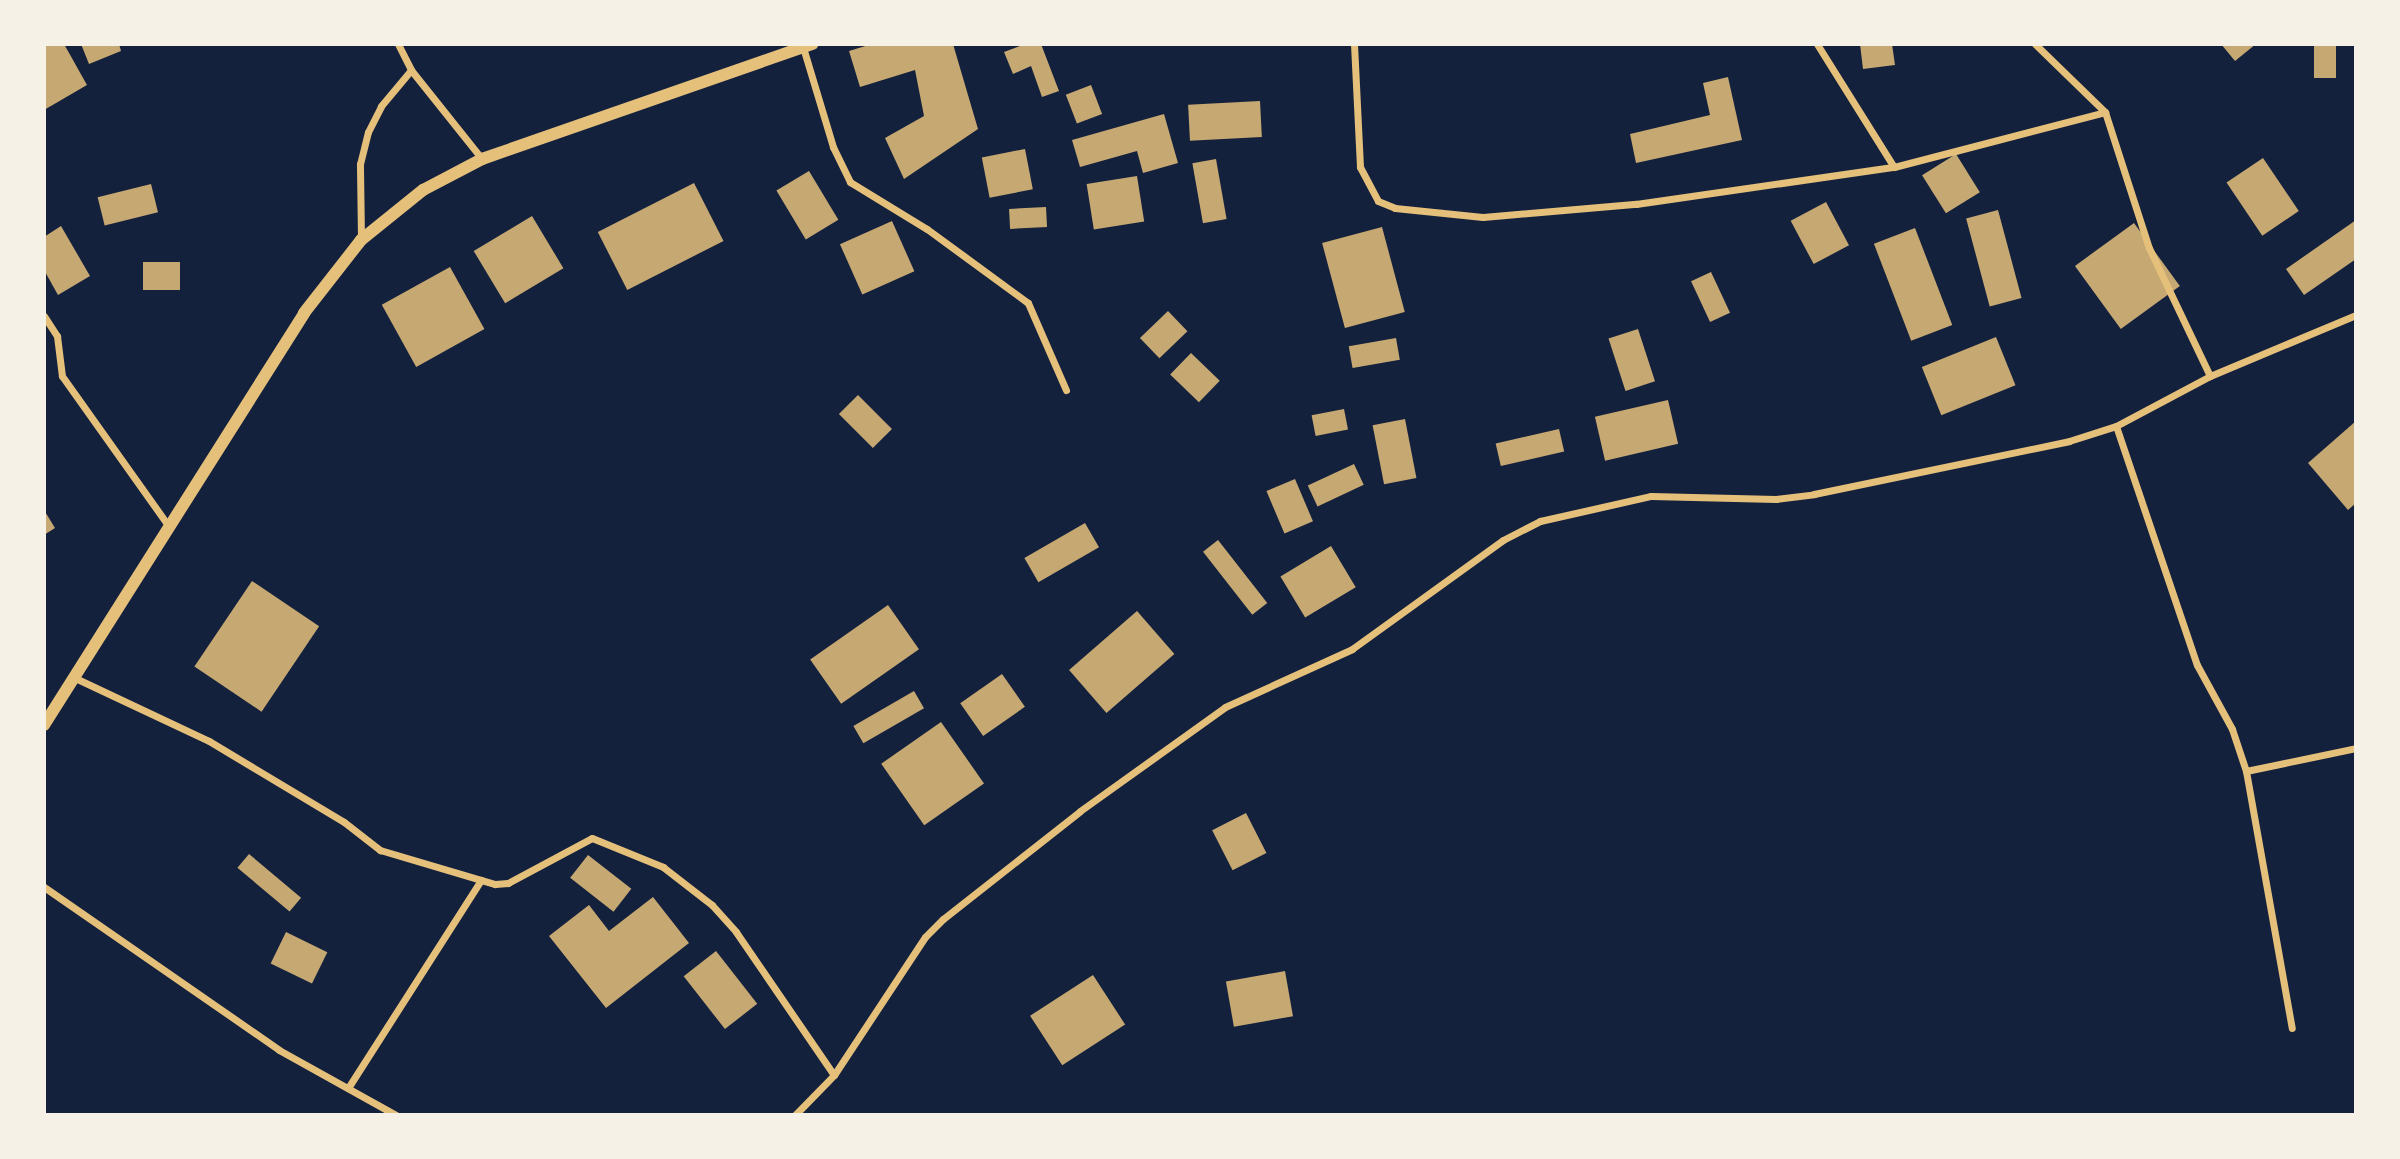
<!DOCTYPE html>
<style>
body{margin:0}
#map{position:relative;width:2400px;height:1159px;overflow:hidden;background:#14213d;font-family:"Titillium Web",sans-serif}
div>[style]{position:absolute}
.building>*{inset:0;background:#c6a872;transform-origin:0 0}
.minor>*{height:7px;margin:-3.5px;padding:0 3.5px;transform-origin:3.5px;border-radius:3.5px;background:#e5c07b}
.tertiary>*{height:12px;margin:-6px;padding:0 6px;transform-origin:6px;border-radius:6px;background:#e5c07b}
span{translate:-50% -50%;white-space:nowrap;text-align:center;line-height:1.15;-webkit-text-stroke:5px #f6f1e7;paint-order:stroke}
.frame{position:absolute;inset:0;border:46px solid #f6f1e7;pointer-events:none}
</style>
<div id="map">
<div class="building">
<i style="clip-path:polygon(64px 44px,87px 85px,44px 110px,44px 45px)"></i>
<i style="clip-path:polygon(81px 44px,119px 44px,121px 51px,89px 64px)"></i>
<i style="clip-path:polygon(872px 44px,953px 44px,978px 129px,904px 179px,885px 138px,924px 116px,915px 70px,860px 87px,849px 51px)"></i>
<i style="clip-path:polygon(1025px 44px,1041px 44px,1059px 91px,1042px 97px,1031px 66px,1013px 74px,1004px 52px)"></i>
<i style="clip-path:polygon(1860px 44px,1892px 44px,1895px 65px,1863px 69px)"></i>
<i style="clip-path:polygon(2221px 44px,2256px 44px,2235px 61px)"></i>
<i style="left:2314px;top:44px;width:22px;height:34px"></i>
<i style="clip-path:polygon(1728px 77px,1742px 140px,1636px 163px,1630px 134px,1710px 115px,1703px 83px)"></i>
<i style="left:1091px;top:85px;width:31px;height:27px;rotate:69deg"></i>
<i style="left:1260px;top:101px;width:36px;height:72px;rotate:87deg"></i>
<i style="clip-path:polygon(1164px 114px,1178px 163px,1143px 173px,1137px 151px,1080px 167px,1072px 140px)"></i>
<i style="left:1025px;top:149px;width:41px;height:44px;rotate:79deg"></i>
<i style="left:1956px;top:154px;width:45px;height:40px;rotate:58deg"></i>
<i style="left:2263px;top:158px;width:64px;height:44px;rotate:56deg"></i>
<i style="left:1216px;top:159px;width:61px;height:24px;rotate:80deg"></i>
<i style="left:809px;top:171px;width:57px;height:38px;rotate:59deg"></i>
<i style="left:1137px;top:176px;width:46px;height:51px;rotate:81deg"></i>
<i style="left:694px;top:183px;width:65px;height:108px;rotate:63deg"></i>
<i style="left:151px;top:184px;width:29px;height:55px;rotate:76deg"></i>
<i style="left:1826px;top:202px;width:49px;height:40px;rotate:62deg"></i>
<i style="left:1046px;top:207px;width:20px;height:37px;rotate:87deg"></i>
<i style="left:1998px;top:210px;width:91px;height:33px;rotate:75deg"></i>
<i style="left:532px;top:216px;width:61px;height:68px;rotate:59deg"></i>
<i style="clip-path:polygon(2356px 220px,2356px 259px,2304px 295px,2286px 269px)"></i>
<i style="left:892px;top:221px;width:55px;height:57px;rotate:66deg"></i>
<i style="left:2134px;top:223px;width:78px;height:73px;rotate:54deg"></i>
<i style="clip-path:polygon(61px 226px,90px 276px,58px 295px,44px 270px,44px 237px)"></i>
<i style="left:1382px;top:227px;width:88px;height:62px;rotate:75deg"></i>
<i style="left:1915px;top:228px;width:104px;height:44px;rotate:69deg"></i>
<i style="left:180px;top:262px;width:28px;height:37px;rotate:90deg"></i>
<i style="left:450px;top:267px;width:71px;height:78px;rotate:61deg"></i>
<i style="left:1711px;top:272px;width:45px;height:22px;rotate:65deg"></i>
<i style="left:1168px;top:311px;width:28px;height:39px;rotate:46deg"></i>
<i style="left:1638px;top:329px;width:55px;height:31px;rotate:72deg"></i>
<i style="left:1996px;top:337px;width:52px;height:80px;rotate:68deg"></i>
<i style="left:1396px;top:338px;width:22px;height:48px;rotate:80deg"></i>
<i style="left:1191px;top:353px;width:40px;height:30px;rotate:44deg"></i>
<i style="left:858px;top:395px;width:48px;height:27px;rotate:45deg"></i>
<i style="left:1668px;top:400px;width:45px;height:75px;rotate:77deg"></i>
<i style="left:1344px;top:409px;width:21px;height:33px;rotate:79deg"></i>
<i style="left:1405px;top:419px;width:60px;height:33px;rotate:79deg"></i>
<i style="clip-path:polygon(2356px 421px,2356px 503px,2348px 510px,2308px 463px)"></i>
<i style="left:1559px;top:429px;width:23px;height:65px;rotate:77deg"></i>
<i style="left:1354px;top:464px;width:23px;height:51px;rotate:65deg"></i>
<i style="left:1295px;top:479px;width:46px;height:31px;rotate:67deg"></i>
<i style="clip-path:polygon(44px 510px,55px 528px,44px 535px)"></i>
<i style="left:1085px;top:523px;width:28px;height:70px;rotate:60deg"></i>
<i style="left:1218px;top:540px;width:80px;height:19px;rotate:52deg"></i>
<i style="left:1331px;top:546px;width:48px;height:59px;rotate:59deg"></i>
<i style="left:252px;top:581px;width:81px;height:103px;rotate:34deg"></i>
<i style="left:888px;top:605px;width:54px;height:95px;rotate:55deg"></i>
<i style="left:1137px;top:611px;width:57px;height:90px;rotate:49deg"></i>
<i style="left:1002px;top:674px;width:40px;height:51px;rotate:55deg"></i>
<i style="left:914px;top:691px;width:20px;height:70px;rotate:60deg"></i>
<i style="left:941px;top:722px;width:75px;height:73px;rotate:55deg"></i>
<i style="left:1246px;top:813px;width:45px;height:38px;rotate:63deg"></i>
<i style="left:249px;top:854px;width:68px;height:18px;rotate:40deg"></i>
<i style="left:588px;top:855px;width:55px;height:29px;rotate:38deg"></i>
<i style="clip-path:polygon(653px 897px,689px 943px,606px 1008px,549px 936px,589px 905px,609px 931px)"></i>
<i style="left:286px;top:932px;width:46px;height:35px;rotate:26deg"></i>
<i style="left:716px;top:951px;width:67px;height:41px;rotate:52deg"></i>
<i style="left:1285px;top:971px;width:46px;height:60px;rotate:80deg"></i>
<i style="left:1093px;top:975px;width:59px;height:75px;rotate:57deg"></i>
</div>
<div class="minor">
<i style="left:398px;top:44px;width:29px;rotate:63deg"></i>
<i style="left:411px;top:70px;width:114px;rotate:51.4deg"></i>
<i style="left:802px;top:44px;width:108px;rotate:73.2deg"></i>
<i style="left:833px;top:147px;width:39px;rotate:64deg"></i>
<i style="left:850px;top:182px;width:90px;rotate:31.4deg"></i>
<i style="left:927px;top:229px;width:125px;rotate:36.2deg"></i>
<i style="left:1028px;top:303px;width:95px;rotate:66.4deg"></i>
<i style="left:1354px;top:44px;width:123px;rotate:87.2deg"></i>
<i style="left:1360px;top:167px;width:38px;rotate:62deg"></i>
<i style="left:1378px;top:201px;width:18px;rotate:22deg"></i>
<i style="left:1395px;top:208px;width:88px;rotate:5.8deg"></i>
<i style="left:1483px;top:217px;width:154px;rotate:-4.9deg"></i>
<i style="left:1636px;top:204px;width:261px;rotate:-8.2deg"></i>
<i style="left:1894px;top:167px;width:218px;rotate:-14.6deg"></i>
<i style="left:1817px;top:44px;width:145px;rotate:58deg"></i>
<i style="left:2035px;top:44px;width:98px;rotate:44.2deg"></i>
<i style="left:2105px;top:112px;width:143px;rotate:72.1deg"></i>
<i style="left:2149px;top:248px;width:142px;rotate:64.5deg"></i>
<i style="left:2210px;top:376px;width:158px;rotate:-22.7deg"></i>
<i style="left:361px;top:239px;width:75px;rotate:-90.8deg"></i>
<i style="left:360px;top:164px;width:33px;rotate:-76deg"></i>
<i style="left:368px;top:132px;width:29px;rotate:-63deg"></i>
<i style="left:381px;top:106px;width:47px;rotate:-50.2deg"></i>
<i style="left:44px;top:316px;width:24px;rotate:57deg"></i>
<i style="left:57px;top:336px;width:40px;rotate:82.9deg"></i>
<i style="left:62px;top:376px;width:183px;rotate:54.6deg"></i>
<i style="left:2116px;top:426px;width:252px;rotate:71.3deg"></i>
<i style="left:2197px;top:665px;width:73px;rotate:61.3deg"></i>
<i style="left:2232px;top:729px;width:44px;rotate:71.6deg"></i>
<i style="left:2246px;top:771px;width:261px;rotate:79.9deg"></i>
<i style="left:73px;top:677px;width:150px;rotate:25.2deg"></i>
<i style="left:209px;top:741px;width:157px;rotate:31deg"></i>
<i style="left:344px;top:822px;width:46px;rotate:37.9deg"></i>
<i style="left:380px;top:850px;width:120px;rotate:16.5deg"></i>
<i style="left:495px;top:884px;width:13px;rotate:-4deg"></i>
<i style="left:508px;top:883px;width:95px;rotate:-28.2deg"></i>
<i style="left:592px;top:838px;width:77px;rotate:22.2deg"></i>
<i style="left:663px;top:867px;width:62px;rotate:37.8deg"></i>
<i style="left:712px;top:905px;width:36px;rotate:48deg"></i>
<i style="left:736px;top:932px;width:173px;rotate:55.6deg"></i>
<i style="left:2246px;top:771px;width:112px;rotate:-11.8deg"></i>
<i style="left:44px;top:887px;width:286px;rotate:34.7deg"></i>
<i style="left:279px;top:1050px;width:134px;rotate:29.1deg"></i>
<i style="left:348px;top:1088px;width:247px;rotate:-57.4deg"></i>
<i style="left:795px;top:1115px;width:56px;rotate:-45.7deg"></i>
<i style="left:834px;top:1075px;width:165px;rotate:-56.6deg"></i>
<i style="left:925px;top:937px;width:25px;rotate:-45deg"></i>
<i style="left:943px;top:919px;width:174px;rotate:-38.2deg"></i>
<i style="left:1080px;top:811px;width:178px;rotate:-35.6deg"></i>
<i style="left:1225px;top:707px;width:140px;rotate:-24.5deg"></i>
<i style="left:1352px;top:649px;width:186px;rotate:-35.8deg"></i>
<i style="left:1503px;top:540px;width:42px;rotate:-27.2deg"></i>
<i style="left:1540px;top:521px;width:114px;rotate:-12.7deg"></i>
<i style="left:1651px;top:496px;width:125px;rotate:1.4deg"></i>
<i style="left:1776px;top:499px;width:38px;rotate:-7deg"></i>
<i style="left:1814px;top:494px;width:260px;rotate:-11.7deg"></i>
<i style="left:2069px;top:441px;width:49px;rotate:-17.7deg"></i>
<i style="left:2116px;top:426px;width:106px;rotate:-28deg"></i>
</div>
<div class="tertiary">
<i style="left:44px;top:725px;width:487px;rotate:-57.7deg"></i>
<i style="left:304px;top:313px;width:93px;rotate:-52deg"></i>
<i style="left:361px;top:240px;width:80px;rotate:-38.9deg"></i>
<i style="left:423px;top:190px;width:67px;rotate:-27.7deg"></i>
<i style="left:482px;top:159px;width:350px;rotate:-19.2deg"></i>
</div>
<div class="frame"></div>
</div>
